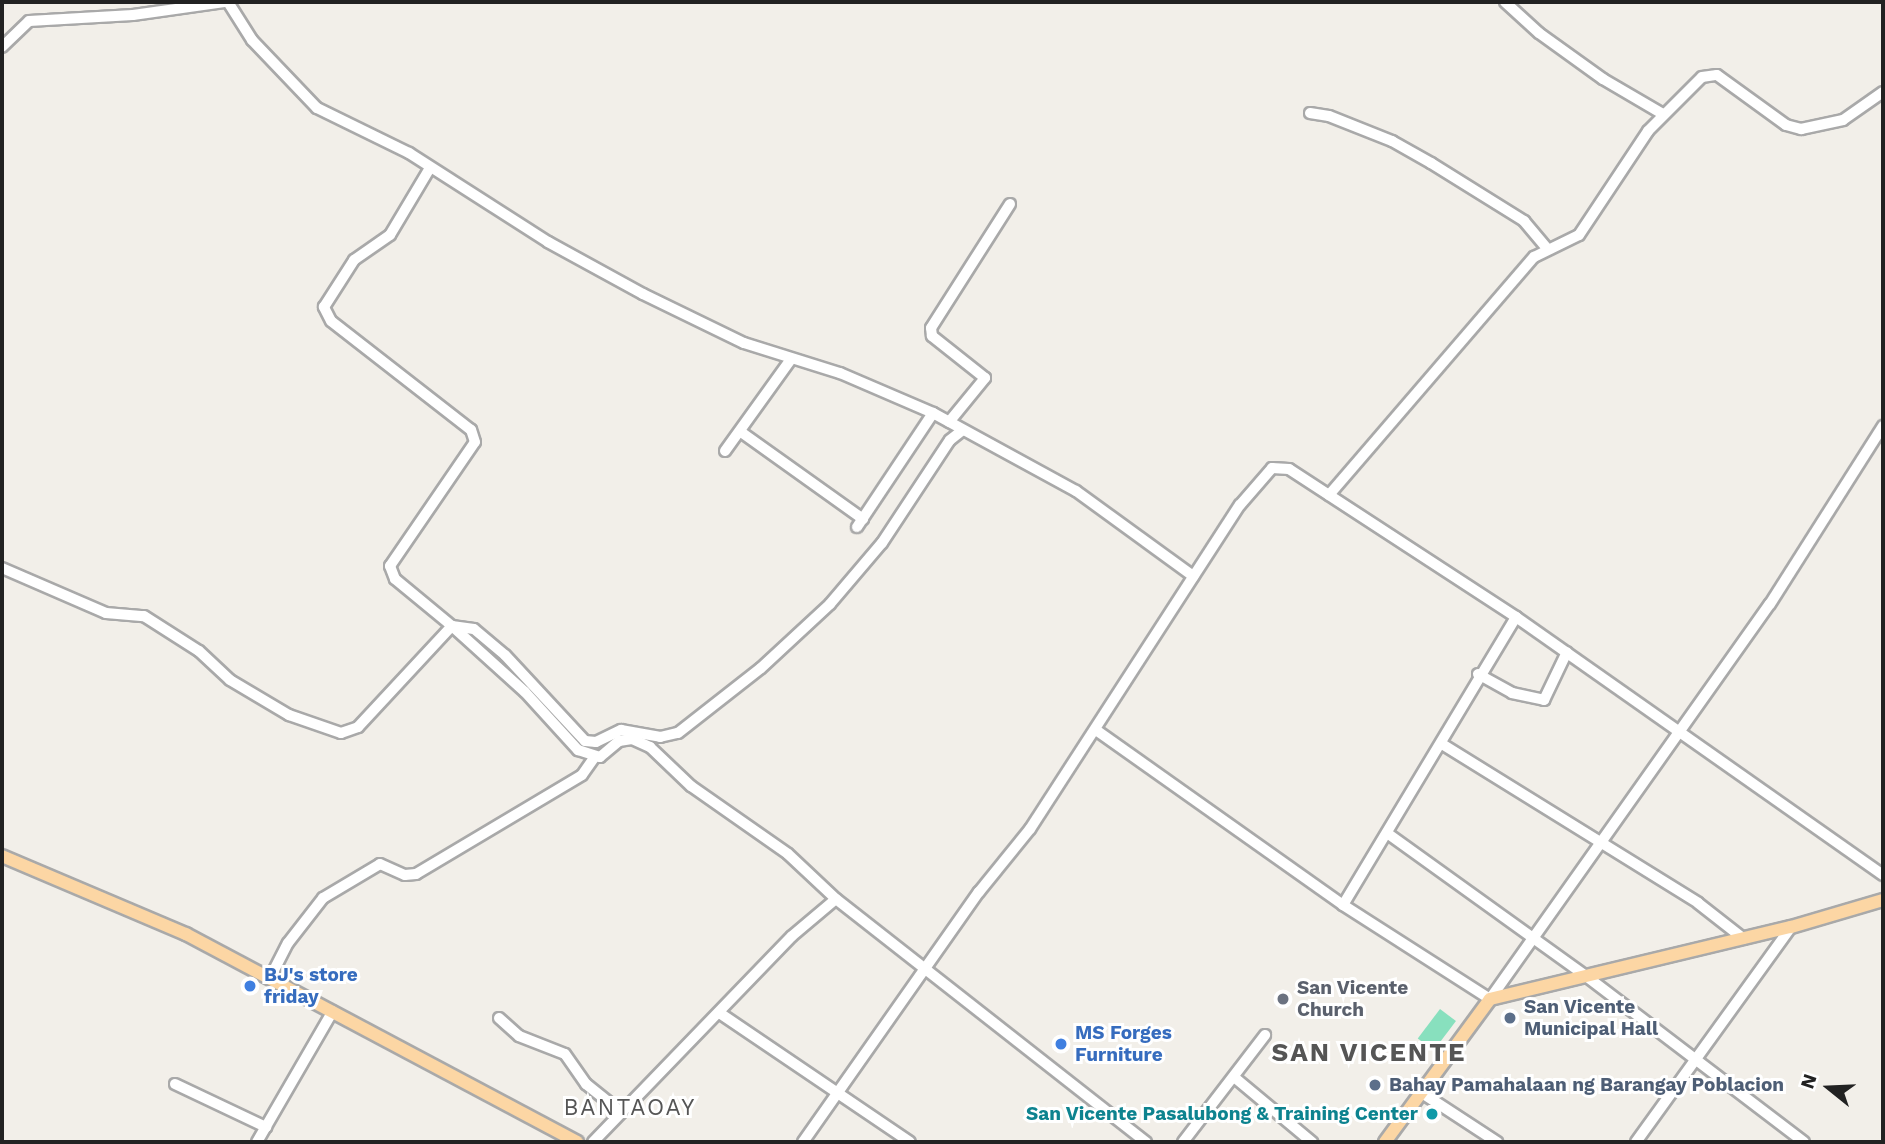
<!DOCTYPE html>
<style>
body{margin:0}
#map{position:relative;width:1885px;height:1144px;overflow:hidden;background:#f2efe9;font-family:"Work Sans",sans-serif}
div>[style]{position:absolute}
.pitch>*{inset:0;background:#88e0be;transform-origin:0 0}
.roads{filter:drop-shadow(2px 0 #a9a9a9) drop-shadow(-2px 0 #a9a9a9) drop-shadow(0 2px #a9a9a9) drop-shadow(0 -2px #a9a9a9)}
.minor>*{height:10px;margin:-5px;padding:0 5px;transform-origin:5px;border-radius:5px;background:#fff}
.major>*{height:12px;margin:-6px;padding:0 6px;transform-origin:6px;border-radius:6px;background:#fcd6a4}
.dots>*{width:19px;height:19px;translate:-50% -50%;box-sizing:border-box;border:4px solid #fff;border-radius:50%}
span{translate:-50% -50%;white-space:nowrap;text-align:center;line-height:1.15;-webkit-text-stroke:6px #fff;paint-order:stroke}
.shop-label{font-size:19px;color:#366cbe;font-weight:700}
.left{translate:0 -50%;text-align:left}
.worship-label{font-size:19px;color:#5b616d;font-weight:700}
.service-label{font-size:19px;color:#4e5e75;font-weight:700}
.culture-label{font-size:19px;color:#0d838f;font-weight:700}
.right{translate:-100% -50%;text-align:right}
.quarter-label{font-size:23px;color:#555;letter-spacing:2px}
.district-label{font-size:26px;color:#555;font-weight:700;letter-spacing:2px}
.frame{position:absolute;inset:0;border:4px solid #222;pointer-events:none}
.north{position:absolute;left:1794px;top:1053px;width:70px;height:70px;-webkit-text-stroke:5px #fff;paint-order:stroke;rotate:288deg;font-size:19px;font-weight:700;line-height:28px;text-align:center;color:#222}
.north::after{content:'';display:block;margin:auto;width:24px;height:32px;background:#222;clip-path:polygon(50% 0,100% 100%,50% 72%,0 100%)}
</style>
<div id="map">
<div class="pitch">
<i style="left:1440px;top:1009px;width:20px;height:37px;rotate:37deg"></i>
</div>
<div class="roads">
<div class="minor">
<i style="left:228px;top:2px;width:45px;rotate:57.7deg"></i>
<i style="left:252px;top:40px;width:94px;rotate:46.3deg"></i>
<i style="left:317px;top:108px;width:102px;rotate:26.1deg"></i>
<i style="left:409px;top:153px;width:165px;rotate:32.6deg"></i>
<i style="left:548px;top:242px;width:108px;rotate:28.7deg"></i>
<i style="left:643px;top:294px;width:112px;rotate:25.9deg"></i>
<i style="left:744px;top:343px;width:101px;rotate:17.4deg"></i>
<i style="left:840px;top:373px;width:101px;rotate:23.3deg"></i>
<i style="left:933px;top:413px;width:163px;rotate:28.6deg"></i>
<i style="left:1076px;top:491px;width:145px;rotate:36deg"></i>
<i style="left:1505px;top:2px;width:46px;rotate:42.4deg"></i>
<i style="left:1539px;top:33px;width:79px;rotate:35.7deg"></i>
<i style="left:1603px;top:79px;width:69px;rotate:30.3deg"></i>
<i style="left:2px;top:47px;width:37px;rotate:-44deg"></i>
<i style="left:29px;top:21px;width:104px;rotate:-3.3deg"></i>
<i style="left:133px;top:15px;width:94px;rotate:-8deg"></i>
<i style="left:1310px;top:113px;width:19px;rotate:9deg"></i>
<i style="left:1329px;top:116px;width:68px;rotate:21.6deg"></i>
<i style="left:1392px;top:141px;width:45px;rotate:29.4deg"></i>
<i style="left:1431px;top:163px;width:110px;rotate:31.9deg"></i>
<i style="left:1524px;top:221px;width:35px;rotate:50deg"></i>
<i style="left:949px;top:422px;width:57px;rotate:-50.7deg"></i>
<i style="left:985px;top:378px;width:68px;rotate:-141.6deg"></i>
<i style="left:932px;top:336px;width:8px;rotate:-97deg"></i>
<i style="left:931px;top:328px;width:147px;rotate:-57.5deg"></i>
<i style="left:741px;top:432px;width:150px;rotate:35.5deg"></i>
<i style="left:725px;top:451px;width:113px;rotate:-54.3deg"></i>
<i style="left:1329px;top:495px;width:314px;rotate:-49.3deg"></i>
<i style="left:1534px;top:257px;width:50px;rotate:-26.1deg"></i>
<i style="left:1579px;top:235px;width:125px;rotate:-56.4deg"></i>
<i style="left:1648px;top:131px;width:76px;rotate:-45deg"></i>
<i style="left:1702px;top:77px;width:15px;rotate:-8deg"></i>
<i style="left:1717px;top:75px;width:85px;rotate:35.9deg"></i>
<i style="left:1786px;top:125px;width:16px;rotate:15deg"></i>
<i style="left:1801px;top:129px;width:43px;rotate:-12.1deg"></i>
<i style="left:1843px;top:120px;width:49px;rotate:-35deg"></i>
<i style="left:857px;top:527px;width:137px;rotate:-56.3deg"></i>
<i style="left:2px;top:568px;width:113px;rotate:23.4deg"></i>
<i style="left:106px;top:613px;width:38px;rotate:5deg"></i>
<i style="left:144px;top:616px;width:65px;rotate:32.5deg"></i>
<i style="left:199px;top:651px;width:42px;rotate:43.1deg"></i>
<i style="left:230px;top:680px;width:69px;rotate:30.7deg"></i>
<i style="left:289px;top:715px;width:55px;rotate:19.1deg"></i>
<i style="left:341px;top:733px;width:18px;rotate:-19deg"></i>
<i style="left:358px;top:727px;width:138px;rotate:-47.1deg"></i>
<i style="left:452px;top:626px;width:74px;rotate:-140.5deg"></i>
<i style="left:395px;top:579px;width:14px;rotate:-111deg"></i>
<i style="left:390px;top:566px;width:150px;rotate:-55.6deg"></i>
<i style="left:475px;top:442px;width:13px;rotate:-108deg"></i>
<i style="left:471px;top:430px;width:177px;rotate:-142.1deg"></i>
<i style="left:331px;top:321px;width:16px;rotate:-117deg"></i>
<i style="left:324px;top:307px;width:56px;rotate:-57.4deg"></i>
<i style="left:354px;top:260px;width:44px;rotate:-34.8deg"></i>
<i style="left:390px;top:235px;width:78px;rotate:-59.2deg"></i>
<i style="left:452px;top:626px;width:98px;rotate:42.1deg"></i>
<i style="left:525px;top:692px;width:79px;rotate:47.6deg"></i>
<i style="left:578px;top:750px;width:23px;rotate:18deg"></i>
<i style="left:600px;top:757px;width:25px;rotate:-40deg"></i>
<i style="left:619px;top:741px;width:13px;rotate:-9deg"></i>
<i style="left:632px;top:739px;width:20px;rotate:24deg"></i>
<i style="left:650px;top:747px;width:57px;rotate:43.6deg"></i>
<i style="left:691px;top:786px;width:118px;rotate:35deg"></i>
<i style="left:788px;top:854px;width:66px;rotate:43.2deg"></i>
<i style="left:836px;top:899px;width:394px;rotate:38.1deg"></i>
<i style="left:452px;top:626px;width:22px;rotate:8deg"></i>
<i style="left:474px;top:629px;width:40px;rotate:40deg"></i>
<i style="left:505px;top:655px;width:117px;rotate:47.1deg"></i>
<i style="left:585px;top:741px;width:11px;rotate:5deg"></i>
<i style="left:596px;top:742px;width:28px;rotate:-26deg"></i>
<i style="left:621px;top:730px;width:40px;rotate:10deg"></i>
<i style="left:660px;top:737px;width:18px;rotate:-13deg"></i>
<i style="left:678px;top:733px;width:105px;rotate:-38.1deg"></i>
<i style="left:761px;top:668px;width:94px;rotate:-42.8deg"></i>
<i style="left:830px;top:604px;width:80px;rotate:-49.6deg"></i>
<i style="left:882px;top:543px;width:123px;rotate:-56.6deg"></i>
<i style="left:950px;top:440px;width:16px;rotate:-38deg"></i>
<i style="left:1478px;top:674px;width:39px;rotate:29deg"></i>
<i style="left:1512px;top:693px;width:33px;rotate:12deg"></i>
<i style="left:1544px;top:700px;width:53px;rotate:-64.4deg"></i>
<i style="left:1096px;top:730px;width:303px;rotate:35.3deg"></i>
<i style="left:1343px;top:905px;width:174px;rotate:32.6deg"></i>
<i style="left:1490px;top:999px;width:484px;rotate:-54.7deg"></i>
<i style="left:1770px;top:604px;width:211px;rotate:-57.6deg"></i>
<i style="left:1442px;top:744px;width:301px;rotate:31.8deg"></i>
<i style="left:1698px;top:903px;width:58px;rotate:38deg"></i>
<i style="left:1387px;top:833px;width:245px;rotate:35.7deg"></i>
<i style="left:1586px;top:976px;width:274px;rotate:37.3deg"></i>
<i style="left:1343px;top:905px;width:336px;rotate:-59deg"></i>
<i style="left:270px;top:978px;width:39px;rotate:-63deg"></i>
<i style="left:288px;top:943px;width:57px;rotate:-52.1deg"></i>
<i style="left:323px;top:898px;width:66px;rotate:-30.8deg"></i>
<i style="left:380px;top:864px;width:27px;rotate:24deg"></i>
<i style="left:405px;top:875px;width:11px;rotate:-5deg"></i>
<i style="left:416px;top:874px;width:193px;rotate:-30.8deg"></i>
<i style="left:582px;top:775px;width:21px;rotate:-55deg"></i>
<i style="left:721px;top:1014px;width:228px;rotate:34.1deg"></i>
<i style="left:499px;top:1018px;width:27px;rotate:42deg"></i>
<i style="left:519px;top:1036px;width:49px;rotate:21.4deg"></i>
<i style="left:565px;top:1054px;width:37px;rotate:55deg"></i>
<i style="left:586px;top:1084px;width:45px;rotate:38.7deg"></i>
<i style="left:1234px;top:1077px;width:102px;rotate:39.8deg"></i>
<i style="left:175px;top:1084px;width:101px;rotate:25.3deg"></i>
<i style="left:1422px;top:1093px;width:90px;rotate:33.2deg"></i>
<i style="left:257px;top:1142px;width:151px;rotate:-59.9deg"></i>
<i style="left:593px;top:1142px;width:286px;rotate:-46deg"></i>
<i style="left:792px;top:936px;width:57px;rotate:-40.1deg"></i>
<i style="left:803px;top:1142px;width:306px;rotate:-54.9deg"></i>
<i style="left:979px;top:892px;width:81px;rotate:-51deg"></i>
<i style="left:1030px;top:829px;width:386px;rotate:-57.1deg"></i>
<i style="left:1240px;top:505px;width:49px;rotate:-49.1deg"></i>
<i style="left:1272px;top:468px;width:17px;rotate:3deg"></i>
<i style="left:1289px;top:469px;width:271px;rotate:33.1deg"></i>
<i style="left:1516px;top:617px;width:449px;rotate:35.1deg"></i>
<i style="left:1183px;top:1142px;width:135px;rotate:-52.5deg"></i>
<i style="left:1636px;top:1142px;width:265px;rotate:-54.2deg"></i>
</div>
<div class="major">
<i style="left:2px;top:856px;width:200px;rotate:23deg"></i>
<i style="left:186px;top:934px;width:443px;rotate:28deg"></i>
<i style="left:1385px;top:1142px;width:177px;rotate:-53.7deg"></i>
<i style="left:1490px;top:999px;width:309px;rotate:-13.5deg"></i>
<i style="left:1791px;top:927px;width:96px;rotate:-16.4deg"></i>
</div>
</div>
<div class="dots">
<i style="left:250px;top:986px;background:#3f7fe0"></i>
<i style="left:1283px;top:999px;background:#6b7280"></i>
<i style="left:1510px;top:1018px;background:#5c6f8a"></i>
<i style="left:1061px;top:1044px;background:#3f7fe0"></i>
<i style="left:1375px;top:1085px;background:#5c6f8a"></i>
<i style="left:1432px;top:1114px;background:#0f9aa8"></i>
</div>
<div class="shop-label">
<span class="left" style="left:264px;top:986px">BJ's store<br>friday</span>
<span class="left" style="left:1075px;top:1044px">MS Forges<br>Furniture</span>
</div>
<div class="worship-label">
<span class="left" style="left:1297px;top:999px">San Vicente<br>Church</span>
</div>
<div class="service-label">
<span class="left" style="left:1524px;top:1018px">San Vicente<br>Municipal Hall</span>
<span class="left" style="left:1389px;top:1085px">Bahay Pamahalaan ng Barangay Poblacion</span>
</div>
<div class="culture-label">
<span class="right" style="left:1418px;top:1114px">San Vicente Pasalubong &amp; Training Center</span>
</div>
<div class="quarter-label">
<span style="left:630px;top:1108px">BANTAOAY</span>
</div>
<div class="district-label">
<span style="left:1369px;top:1053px">SAN VICENTE</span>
</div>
<div class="frame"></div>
<div class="north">N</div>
</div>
